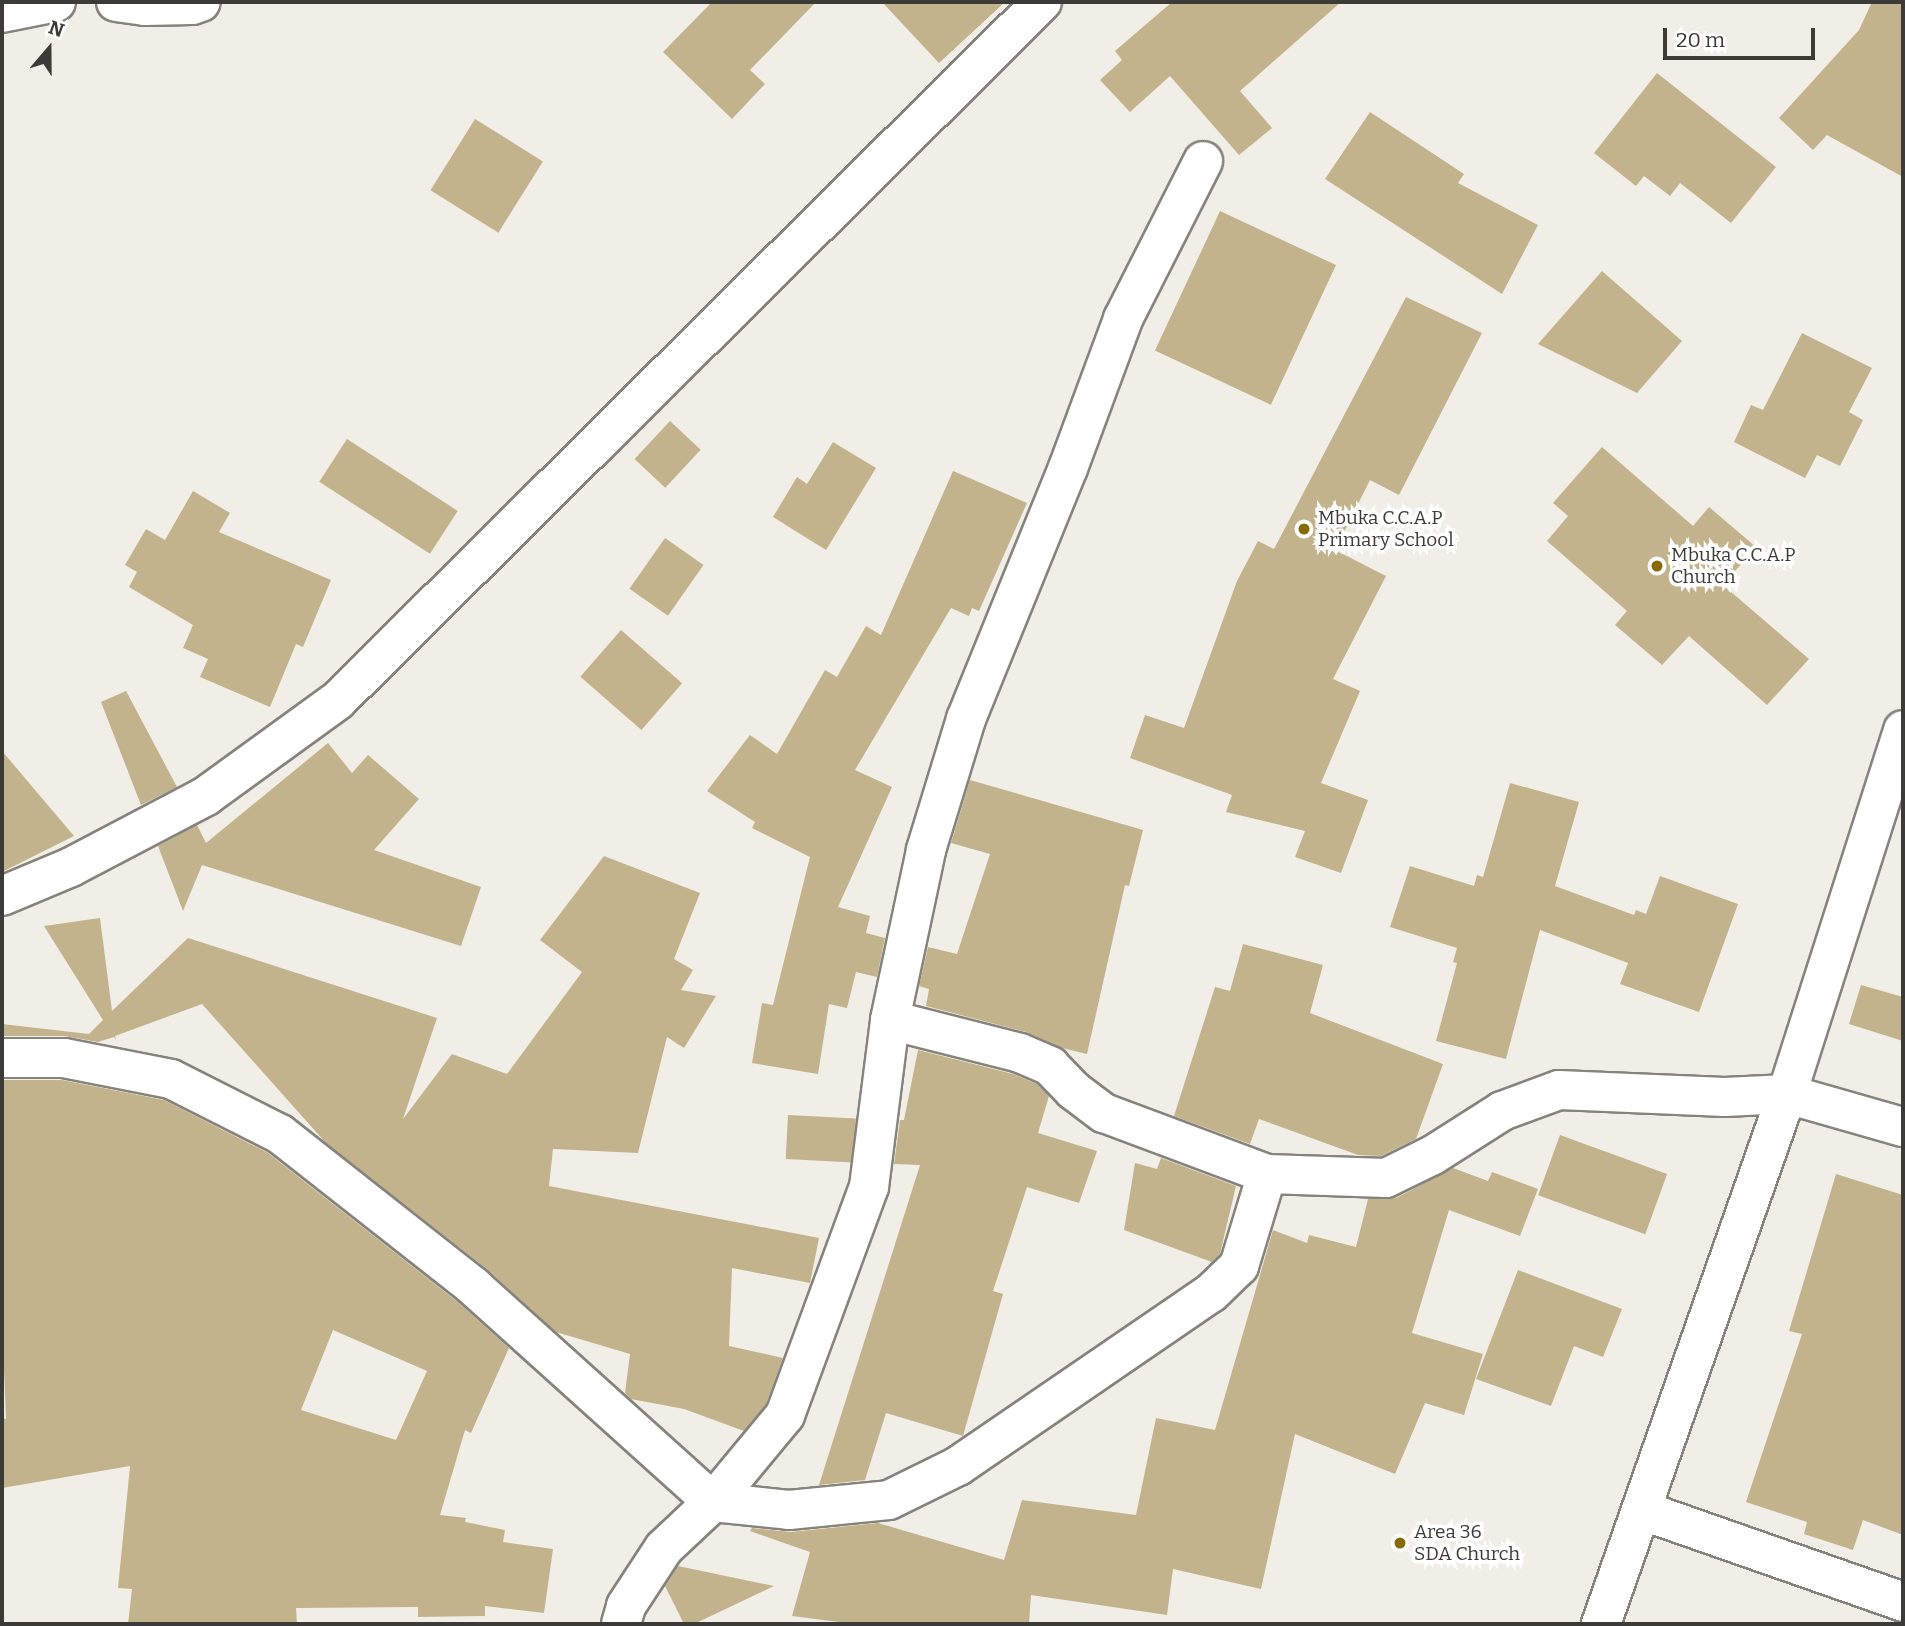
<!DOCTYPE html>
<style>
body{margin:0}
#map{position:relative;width:1905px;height:1626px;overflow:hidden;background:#f1eee7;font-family:Bitter,serif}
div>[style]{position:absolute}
.building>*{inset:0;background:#c3b38c;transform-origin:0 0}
.roads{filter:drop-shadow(2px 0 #85837c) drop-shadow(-2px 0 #85837c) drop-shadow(0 2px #85837c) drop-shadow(0 -2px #85837c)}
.minor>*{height:38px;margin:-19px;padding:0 19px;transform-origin:19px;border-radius:19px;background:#fff}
.dots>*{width:19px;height:19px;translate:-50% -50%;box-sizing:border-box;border:4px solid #fff;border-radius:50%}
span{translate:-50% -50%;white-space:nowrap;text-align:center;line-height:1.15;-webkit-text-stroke:7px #fff;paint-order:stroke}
.poi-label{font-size:19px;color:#3c3b38}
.left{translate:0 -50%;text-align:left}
.frame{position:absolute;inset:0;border:4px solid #3c3b38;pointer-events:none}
.north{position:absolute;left:14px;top:14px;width:70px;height:70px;-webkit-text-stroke:5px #fff;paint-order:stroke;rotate:20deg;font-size:19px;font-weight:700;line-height:28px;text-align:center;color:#3c3b38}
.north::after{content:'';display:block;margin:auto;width:24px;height:32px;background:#3c3b38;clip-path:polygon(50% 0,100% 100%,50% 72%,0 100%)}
.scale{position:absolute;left:1663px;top:28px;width:152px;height:32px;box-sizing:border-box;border:4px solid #3c3b38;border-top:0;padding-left:9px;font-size:21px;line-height:24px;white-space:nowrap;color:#3c3b38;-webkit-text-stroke:5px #fff;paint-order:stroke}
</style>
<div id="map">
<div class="building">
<i style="clip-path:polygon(712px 2px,816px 2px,750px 70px,765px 84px,732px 119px,663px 52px)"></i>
<i style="clip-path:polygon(882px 2px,1005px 2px,939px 63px)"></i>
<i style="clip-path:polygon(1172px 2px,1341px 2px,1240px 91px,1272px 128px,1239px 155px,1170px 76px,1130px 112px,1100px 80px,1122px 60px,1115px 51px)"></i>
<i style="clip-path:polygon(1872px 2px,1903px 2px,1903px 177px,1827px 135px,1813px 150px,1779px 118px,1859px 30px)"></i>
<i style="clip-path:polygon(1657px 73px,1776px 167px,1731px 223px,1680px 183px,1670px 196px,1644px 176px,1636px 186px,1594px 153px)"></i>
<i style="clip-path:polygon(1370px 112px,1464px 174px,1458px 183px,1538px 225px,1502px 294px,1325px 179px)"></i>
<i style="left:475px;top:119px;width:80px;height:84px;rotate:32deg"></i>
<i style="left:1220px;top:211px;width:128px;height:154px;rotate:25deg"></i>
<i style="clip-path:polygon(1602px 271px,1682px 341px,1637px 393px,1538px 344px)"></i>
<i style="clip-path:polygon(1406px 297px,1482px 333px,1399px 495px,1370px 480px,1335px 550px,1386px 576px,1333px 679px,1360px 691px,1321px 783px,1368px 800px,1341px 873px,1295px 857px,1305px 831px,1226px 812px,1232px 795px,1130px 758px,1145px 715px,1184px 728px,1237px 581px,1258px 541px,1274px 549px)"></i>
<i style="clip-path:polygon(1802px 333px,1872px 368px,1849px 412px,1863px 420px,1840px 466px,1817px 455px,1805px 478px,1734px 442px,1751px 405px,1763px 410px)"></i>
<i style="left:670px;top:421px;width:42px;height:52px;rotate:43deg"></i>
<i style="left:347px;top:439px;width:132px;height:51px;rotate:33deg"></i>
<i style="clip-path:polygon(833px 442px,876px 468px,826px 550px,773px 517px,797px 477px,807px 484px)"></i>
<i style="clip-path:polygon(1602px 447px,1693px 526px,1709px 507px,1756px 547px,1723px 585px,1809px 659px,1767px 705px,1689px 636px,1662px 665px,1615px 625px,1627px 611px,1547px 541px,1568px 516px,1553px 503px)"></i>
<i style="clip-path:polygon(953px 471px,1027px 503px,979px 611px,972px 608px,969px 616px,951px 608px,855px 770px,892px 787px,838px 907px,870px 916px,866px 933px,885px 938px,877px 977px,856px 972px,847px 1008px,829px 1004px,818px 1074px,752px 1063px,762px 1003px,773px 1005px,810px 857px,752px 828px,755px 822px,707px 791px,750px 735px,777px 754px,825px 670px,837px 677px,866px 626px,881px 635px)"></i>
<i style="clip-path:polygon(193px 491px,230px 513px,219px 532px,331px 580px,303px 647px,296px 644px,270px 707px,200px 677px,208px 659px,183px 648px,193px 625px,129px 587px,137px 572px,125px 565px,146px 529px,165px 540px)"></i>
<i style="left:665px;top:538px;width:47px;height:62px;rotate:35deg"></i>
<i style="left:621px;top:630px;width:81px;height:62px;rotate:41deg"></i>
<i style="clip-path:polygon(126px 691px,177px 787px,141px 805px,101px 702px)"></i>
<i style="clip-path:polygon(328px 743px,352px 773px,368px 755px,419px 799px,374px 850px,481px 887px,461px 946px,202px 865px,183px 911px,158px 846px,197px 825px,206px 843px)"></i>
<i style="clip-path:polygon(2px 751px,74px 836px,2px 872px)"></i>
<i style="clip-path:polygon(970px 780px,1143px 830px,1129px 886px,1125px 885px,1087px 1054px,1062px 1048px,1026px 1032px,926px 1006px,929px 989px,919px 986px,928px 947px,957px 954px,990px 854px,951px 843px)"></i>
<i style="clip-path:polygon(1510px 783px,1579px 802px,1555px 886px,1634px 915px,1636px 910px,1646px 914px,1660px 876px,1738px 904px,1699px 1012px,1620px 984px,1628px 963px,1540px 930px,1506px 1059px,1436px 1041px,1457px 963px,1453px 962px,1457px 948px,1390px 927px,1410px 866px,1474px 886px,1477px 875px,1483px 877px)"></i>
<i style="clip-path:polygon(604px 856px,700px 893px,674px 959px,693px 970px,681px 990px,716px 996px,684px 1048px,667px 1037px,638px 1153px,553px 1149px,549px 1186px,819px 1238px,810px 1283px,732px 1268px,729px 1346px,783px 1358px,766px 1404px,744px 1431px,684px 1409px,631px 1399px,625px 1393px,630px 1354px,556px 1332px,487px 1269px,325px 1142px,202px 1004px,115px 1036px,116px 1040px,114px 1037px,98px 1042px,64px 1036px,2px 1036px,2px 1024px,89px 1034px,103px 1020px,44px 926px,100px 918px,112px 1011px,188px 938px,437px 1018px,403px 1119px,452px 1054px,507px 1074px,582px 972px,540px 940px)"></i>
<i style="clip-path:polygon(1243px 944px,1323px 965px,1310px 1013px,1443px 1064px,1416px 1139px,1381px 1156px,1358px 1155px,1259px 1119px,1250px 1144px,1174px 1116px,1215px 987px,1230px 991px)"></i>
<i style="clip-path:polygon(1861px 985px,1903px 997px,1903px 1041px,1849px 1024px)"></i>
<i style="clip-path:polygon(918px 1050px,1013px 1074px,1037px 1084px,1049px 1096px,1038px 1133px,1097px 1151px,1079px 1203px,1027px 1187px,993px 1291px,1003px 1294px,963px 1436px,886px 1413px,865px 1480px,819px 1485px,920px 1165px,894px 1164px,900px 1120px,904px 1120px)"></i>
<i style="clip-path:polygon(evenodd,2px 1080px,62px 1080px,164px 1100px,268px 1153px,459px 1303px,509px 1348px,471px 1433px,465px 1430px,440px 1515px,466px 1518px,465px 1522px,505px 1530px,503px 1542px,553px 1549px,544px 1613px,485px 1606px,485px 1616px,418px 1617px,418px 1607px,296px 1608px,297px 1624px,128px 1624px,132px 1589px,118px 1588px,130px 1466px,2px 1488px,2px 1418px,6px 1419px,2px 1319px,2px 1080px,333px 1330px,427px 1371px,396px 1440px,301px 1410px,333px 1330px)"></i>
<i style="left:788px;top:1115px;width:68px;height:44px;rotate:3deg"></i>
<i style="left:1560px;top:1135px;width:114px;height:64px;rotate:20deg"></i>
<i style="clip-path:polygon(1161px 1158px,1236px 1186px,1220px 1254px,1212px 1262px,1124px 1230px,1135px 1163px,1157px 1169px)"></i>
<i style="clip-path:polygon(1453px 1168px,1488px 1181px,1492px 1172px,1538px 1189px,1520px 1236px,1449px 1210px,1412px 1333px,1483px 1354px,1464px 1415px,1425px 1403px,1395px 1474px,1295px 1434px,1261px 1589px,1173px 1569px,1167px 1615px,1031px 1595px,1029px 1624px,854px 1624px,792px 1616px,810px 1552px,750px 1531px,752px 1528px,791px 1532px,878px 1523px,1004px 1560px,1022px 1500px,1136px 1515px,1156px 1418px,1215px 1430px,1273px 1230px,1307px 1243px,1309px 1235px,1356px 1247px,1368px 1199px,1396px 1198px)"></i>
<i style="clip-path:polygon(1836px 1174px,1903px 1195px,1903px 1535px,1863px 1520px,1853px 1550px,1804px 1534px,1807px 1522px,1746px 1502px,1802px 1334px,1789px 1331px)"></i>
<i style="clip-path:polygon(1518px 1270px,1622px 1309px,1603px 1357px,1574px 1346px,1551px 1406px,1476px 1379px)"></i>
<i style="clip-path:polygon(678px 1566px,774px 1586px,694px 1624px,684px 1624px,665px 1586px)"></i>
</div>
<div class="roads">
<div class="minor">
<i style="left:116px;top:2px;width:29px;rotate:8deg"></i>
<i style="left:145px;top:6px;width:47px;rotate:-1.2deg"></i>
<i style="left:192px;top:5px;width:9px;rotate:-18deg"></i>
<i style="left:2px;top:13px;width:55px;rotate:-11.5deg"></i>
<i style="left:2px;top:896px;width:75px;rotate:-22.8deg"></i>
<i style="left:71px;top:867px;width:153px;rotate:-27.7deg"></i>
<i style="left:206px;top:796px;width:163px;rotate:-36deg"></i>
<i style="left:338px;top:700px;width:991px;rotate:-44.75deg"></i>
<i style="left:890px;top:1020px;width:134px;rotate:14.2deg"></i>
<i style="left:1020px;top:1053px;width:33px;rotate:23deg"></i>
<i style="left:1050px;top:1066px;width:33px;rotate:46deg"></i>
<i style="left:1073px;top:1090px;width:39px;rotate:37deg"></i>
<i style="left:1104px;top:1113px;width:174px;rotate:20.5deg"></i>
<i style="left:1267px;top:1174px;width:119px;rotate:1.9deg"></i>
<i style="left:1386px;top:1178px;width:52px;rotate:-26.1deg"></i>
<i style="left:1433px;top:1155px;width:82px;rotate:-32.5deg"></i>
<i style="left:1502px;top:1111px;width:61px;rotate:-20.2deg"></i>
<i style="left:1559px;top:1090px;width:166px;rotate:2.4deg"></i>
<i style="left:1725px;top:1097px;width:62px;rotate:-2.8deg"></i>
<i style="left:1787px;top:1094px;width:121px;rotate:15.9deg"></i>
<i style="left:2px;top:1058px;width:62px"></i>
<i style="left:64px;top:1058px;width:109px;rotate:11.1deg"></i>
<i style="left:171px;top:1079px;width:122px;rotate:26.8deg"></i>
<i style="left:280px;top:1134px;width:246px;rotate:38.2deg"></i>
<i style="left:473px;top:1286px;width:323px;rotate:42deg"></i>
<i style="left:713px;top:1502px;width:76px;rotate:6deg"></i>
<i style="left:789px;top:1510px;width:100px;rotate:-5.7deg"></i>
<i style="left:889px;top:1500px;width:77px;rotate:-26.2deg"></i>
<i style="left:958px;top:1466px;width:306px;rotate:-34.4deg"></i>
<i style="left:1211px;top:1293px;width:39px;rotate:-44deg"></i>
<i style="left:1239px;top:1266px;width:96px;rotate:-73.1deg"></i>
<i style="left:1641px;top:1510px;width:278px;rotate:19.3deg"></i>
<i style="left:621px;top:1624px;width:19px;rotate:-74deg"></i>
<i style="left:626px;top:1606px;width:69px;rotate:-56.8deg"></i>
<i style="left:664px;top:1548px;width:67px;rotate:-43.2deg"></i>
<i style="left:713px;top:1502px;width:113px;rotate:-50.4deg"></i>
<i style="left:785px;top:1415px;width:243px;rotate:-69.8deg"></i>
<i style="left:869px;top:1187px;width:168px;rotate:-82.8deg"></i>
<i style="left:890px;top:1020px;width:174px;rotate:-78deg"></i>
<i style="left:926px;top:850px;width:137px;rotate:-73deg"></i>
<i style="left:966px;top:719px;width:271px;rotate:-67.9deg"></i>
<i style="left:1068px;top:468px;width:159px;rotate:-69.7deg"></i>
<i style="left:1123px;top:319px;width:177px;rotate:-63.1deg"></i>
<i style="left:1601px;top:1624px;width:562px;rotate:-70.66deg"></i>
<i style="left:1787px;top:1094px;width:382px;rotate:-72.3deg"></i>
</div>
</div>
<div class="dots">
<i style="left:1304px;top:529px;background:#876905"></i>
<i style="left:1657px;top:566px;background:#876905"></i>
<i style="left:1400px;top:1543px;background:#876905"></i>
</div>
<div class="poi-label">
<span class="left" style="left:1318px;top:529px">Mbuka C.C.A.P<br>Primary School</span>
<span class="left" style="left:1671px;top:566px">Mbuka C.C.A.P<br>Church</span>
<span class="left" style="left:1414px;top:1543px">Area 36<br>SDA Church</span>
</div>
<div class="frame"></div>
<div class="north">N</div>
<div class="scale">20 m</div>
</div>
